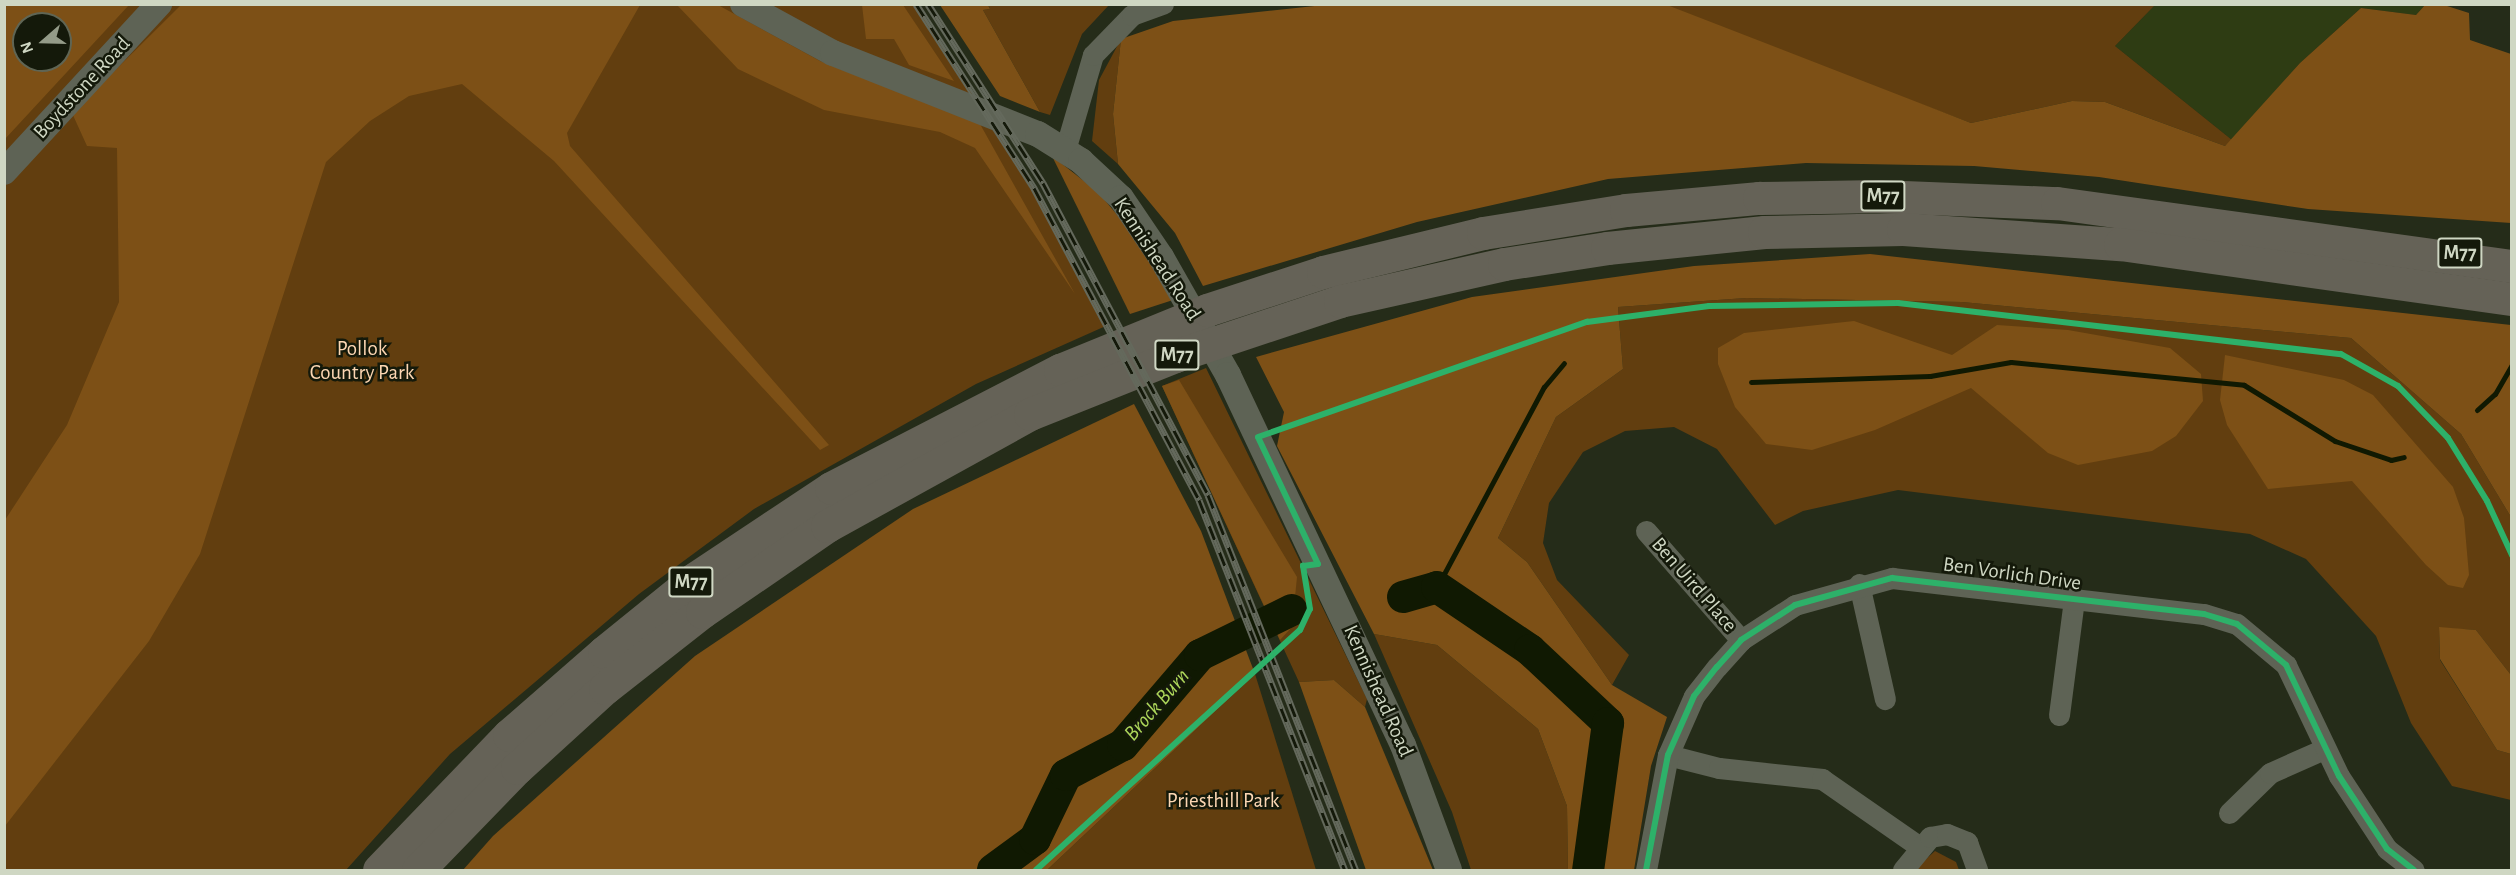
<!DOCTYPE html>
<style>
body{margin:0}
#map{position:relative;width:2516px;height:875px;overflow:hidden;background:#252c19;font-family:"Alegreya Sans",sans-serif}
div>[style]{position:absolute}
.built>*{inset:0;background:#2e3c13}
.green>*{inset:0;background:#623e0f}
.forest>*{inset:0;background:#7d5016}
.stream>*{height:5px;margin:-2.5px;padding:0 2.5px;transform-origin:2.5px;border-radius:2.5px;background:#101902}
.river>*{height:32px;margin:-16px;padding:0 16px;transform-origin:16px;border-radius:16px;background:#101902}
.minor>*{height:21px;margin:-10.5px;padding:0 10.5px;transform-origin:10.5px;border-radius:10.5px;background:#5e6355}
.tertiary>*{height:26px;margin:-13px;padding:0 13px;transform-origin:13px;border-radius:13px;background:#5e6355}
.motorway>*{height:33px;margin:-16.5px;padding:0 16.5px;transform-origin:16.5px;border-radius:16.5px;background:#656257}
.rail>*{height:7px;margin-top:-3.5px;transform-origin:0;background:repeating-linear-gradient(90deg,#14190a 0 14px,#64695c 0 28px);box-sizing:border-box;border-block:2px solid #64695c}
.cycleway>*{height:6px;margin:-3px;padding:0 3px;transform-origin:3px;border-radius:3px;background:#2db169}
span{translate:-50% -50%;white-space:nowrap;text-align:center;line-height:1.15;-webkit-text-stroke:5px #14190a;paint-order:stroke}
.shield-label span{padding:2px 4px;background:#14190a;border:2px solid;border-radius:4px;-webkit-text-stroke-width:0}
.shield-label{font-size:20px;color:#cfd7c3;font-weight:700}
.street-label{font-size:21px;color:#cfd7c3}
.park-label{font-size:21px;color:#fcd6b2}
.water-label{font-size:22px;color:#add65a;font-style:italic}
.frame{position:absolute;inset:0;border:6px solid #cfd7c3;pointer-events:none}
.north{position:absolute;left:12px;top:12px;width:60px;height:60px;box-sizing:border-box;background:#14190a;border:2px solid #5f6554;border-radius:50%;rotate:250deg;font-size:16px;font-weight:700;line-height:24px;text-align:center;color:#cfd7c3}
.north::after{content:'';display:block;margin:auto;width:21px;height:27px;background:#949b88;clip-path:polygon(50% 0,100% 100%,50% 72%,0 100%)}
</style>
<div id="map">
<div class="built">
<i style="clip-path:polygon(2155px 5px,2425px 5px,2416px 15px,2361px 8px,2300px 63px,2232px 140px,2115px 46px)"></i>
</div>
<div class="green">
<i style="clip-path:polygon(988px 4px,1109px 5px,1082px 34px,1050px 115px,1040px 112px,983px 10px,990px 9px)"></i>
<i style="clip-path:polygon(evenodd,5px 5px,916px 5px,1034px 188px,1108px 325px,976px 384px,754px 509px,639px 594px,450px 754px,346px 870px,5px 870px,5px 5px,24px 24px,60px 24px,60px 60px,24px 60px,24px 24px)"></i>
<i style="clip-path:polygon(1656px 5px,2155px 5px,2115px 46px,2232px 140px,2225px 146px,2105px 102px,2072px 101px,1971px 123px)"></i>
<i style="clip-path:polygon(1121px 39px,1113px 114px,1118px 164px,1092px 141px,1099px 80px)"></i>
<i style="clip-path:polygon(1746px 298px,1962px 302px,2351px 338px,2461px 434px,2511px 517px,2511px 675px,2476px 630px,2439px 628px,2440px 660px,2497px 750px,2511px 754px,2511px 800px,2452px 786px,2411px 723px,2376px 636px,2306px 559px,2250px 534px,1898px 490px,1803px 511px,1775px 525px,1717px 449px,1674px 427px,1625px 431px,1583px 452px,1549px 503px,1543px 543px,1557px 580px,1629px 655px,1612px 685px,1527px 562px,1498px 538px,1556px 417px,1623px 369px,1618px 307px)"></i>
<i style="clip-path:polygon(1206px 368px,1367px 699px,1365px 707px,1334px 680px,1299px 682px,1162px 386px)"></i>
<i style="clip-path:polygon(1374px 634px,1437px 645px,1538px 729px,1567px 806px,1568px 870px,1471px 870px,1452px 812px)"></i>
<i style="clip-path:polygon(1255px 674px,1316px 870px,1047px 870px)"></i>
<i style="clip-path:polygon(1935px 851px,1956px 862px,1959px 870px,1914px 870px)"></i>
</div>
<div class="forest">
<i style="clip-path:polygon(evenodd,5px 4px,129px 5px,5px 139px,4px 5px,5px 4px,24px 24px,60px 24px,60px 60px,24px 60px,24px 24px)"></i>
<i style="clip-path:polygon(181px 5px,640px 5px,567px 133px,570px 146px,829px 445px,820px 450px,554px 161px,462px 84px,409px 96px,370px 121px,326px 162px,200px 554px,149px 641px,5px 826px,5px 520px,67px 425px,119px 302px,117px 148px,87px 146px,72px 113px)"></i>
<i style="clip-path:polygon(677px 5px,718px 5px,820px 61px,980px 124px,1075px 294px,975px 148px,940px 132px,824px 110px,738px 69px)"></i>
<i style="clip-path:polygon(862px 5px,903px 5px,954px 81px,909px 65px,894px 39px,866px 39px)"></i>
<i style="clip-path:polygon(940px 5px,988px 5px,990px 9px,983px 10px,1040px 112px,1000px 96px)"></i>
<i style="clip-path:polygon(1324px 5px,1667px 5px,1971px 123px,2072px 101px,2105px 102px,2225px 146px,2300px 63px,2361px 8px,2416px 15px,2425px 5px,2444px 5px,2469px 13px,2470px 40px,2511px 54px,2511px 223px,2308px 209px,2099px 177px,1974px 166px,1806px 163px,1608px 179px,1417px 222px,1203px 286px,1175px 233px,1118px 164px,1113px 114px,1121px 39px,1173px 21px)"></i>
<i style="clip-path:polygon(1052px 156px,1098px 192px,1139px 241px,1173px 300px,1130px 314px)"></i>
<i style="clip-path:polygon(1870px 254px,2511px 325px,2511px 517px,2461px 434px,2351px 338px,1962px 302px,1746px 298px,1618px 307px,1623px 369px,1556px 417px,1498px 538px,1527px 562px,1612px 685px,1667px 717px,1651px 766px,1634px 870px,1568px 870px,1567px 806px,1538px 729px,1437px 645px,1374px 634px,1277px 446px,1284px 412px,1256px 357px,1472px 297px,1694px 266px)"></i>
<i style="clip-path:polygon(1854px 321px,1952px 355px,1997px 325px,2068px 330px,2170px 348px,2201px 374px,2203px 401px,2176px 436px,2152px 451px,2078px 465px,2048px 453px,1971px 388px,1875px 430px,1812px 450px,1766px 444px,1735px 407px,1718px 364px,1718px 348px,1744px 333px)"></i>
<i style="clip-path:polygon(2225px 355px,2344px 380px,2373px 395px,2453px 487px,2464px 518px,2469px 575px,2463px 588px,2448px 585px,2426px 565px,2352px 481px,2268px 489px,2227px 425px,2220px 400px)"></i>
<i style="clip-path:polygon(1179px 380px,1297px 577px,1292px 627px,1280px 640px,1162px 386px)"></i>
<i style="clip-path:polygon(1134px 404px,1201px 531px,1255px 674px,1047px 870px,463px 870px,493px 836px,695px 656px,913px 509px)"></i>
<i style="clip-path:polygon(2439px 627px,2476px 630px,2511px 675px,2511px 754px,2497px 750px,2440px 659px)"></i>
<i style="clip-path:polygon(1334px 680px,1365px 707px,1433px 870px,1366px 870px,1299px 682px)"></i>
</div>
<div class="stream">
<i style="left:1751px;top:382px;width:179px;rotate:-1.9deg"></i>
<i style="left:1930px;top:376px;width:82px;rotate:-9.8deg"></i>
<i style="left:2011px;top:362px;width:234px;rotate:5.6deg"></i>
<i style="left:2244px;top:385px;width:107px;rotate:31.6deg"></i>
<i style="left:2335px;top:441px;width:59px;rotate:18.7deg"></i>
<i style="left:2391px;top:460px;width:13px;rotate:-13deg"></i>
<i style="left:2477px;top:410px;width:24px;rotate:-42deg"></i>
<i style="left:2495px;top:394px;width:34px;rotate:-60deg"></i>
<i style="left:1437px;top:587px;width:227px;rotate:-61.9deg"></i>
<i style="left:1544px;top:387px;width:31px;rotate:-50deg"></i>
</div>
<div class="river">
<i style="left:1403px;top:597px;width:35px;rotate:-16deg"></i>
<i style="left:1437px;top:587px;width:112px;rotate:34.1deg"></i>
<i style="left:1530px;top:650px;width:107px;rotate:43.1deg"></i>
<i style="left:1608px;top:723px;width:148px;rotate:97.7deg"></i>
<i style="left:993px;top:870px;width:52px;rotate:-36.4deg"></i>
<i style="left:1035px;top:839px;width:71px;rotate:-64.2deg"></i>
<i style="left:1066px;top:775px;width:64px;rotate:-27.8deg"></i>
<i style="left:1123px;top:745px;width:118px;rotate:-49.5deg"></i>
<i style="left:1200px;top:655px;width:102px;rotate:-26.1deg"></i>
</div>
<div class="minor">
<i style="left:1065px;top:150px;width:99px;rotate:-73.6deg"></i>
<i style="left:1093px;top:55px;width:56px;rotate:-45.7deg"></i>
<i style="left:1132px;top:15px;width:33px;rotate:-20deg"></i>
<i style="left:1646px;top:531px;width:145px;rotate:48.9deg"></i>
<i style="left:1859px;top:584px;width:118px;rotate:77.3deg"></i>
<i style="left:2059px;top:715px;width:117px;rotate:-82.6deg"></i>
<i style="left:1668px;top:755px;width:53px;rotate:14.3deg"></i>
<i style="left:1719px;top:768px;width:104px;rotate:6.1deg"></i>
<i style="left:1822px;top:779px;width:119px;rotate:34.8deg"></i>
<i style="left:2229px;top:813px;width:57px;rotate:-44.3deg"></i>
<i style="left:2270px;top:773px;width:59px;rotate:-24deg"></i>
<i style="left:1646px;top:870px;width:117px;rotate:-79.2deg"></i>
<i style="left:1668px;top:755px;width:64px;rotate:-66.2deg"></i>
<i style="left:1694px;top:696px;width:37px;rotate:-52deg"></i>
<i style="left:1717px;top:667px;width:36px;rotate:-48deg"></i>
<i style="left:1741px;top:640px;width:64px;rotate:-32.9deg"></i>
<i style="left:1795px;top:605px;width:101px;rotate:-15.6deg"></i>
<i style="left:1892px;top:578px;width:314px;rotate:6.6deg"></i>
<i style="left:2204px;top:614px;width:34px;rotate:17deg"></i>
<i style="left:2237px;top:624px;width:64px;rotate:39.9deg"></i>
<i style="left:2286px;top:665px;width:123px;rotate:64.5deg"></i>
<i style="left:2339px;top:776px;width:87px;rotate:56.7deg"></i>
<i style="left:2387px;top:849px;width:34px;rotate:38deg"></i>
<i style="left:1903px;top:870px;width:43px;rotate:-50.7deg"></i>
<i style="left:1930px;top:837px;width:17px;rotate:-10deg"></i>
<i style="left:1947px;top:834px;width:22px;rotate:22deg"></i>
<i style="left:1967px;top:842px;width:30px;rotate:70deg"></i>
</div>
<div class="tertiary">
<i style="left:743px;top:4px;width:102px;rotate:28.6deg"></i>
<i style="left:833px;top:53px;width:220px;rotate:21.6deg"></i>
<i style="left:1038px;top:134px;width:51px;rotate:32.1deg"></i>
<i style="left:1081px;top:161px;width:54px;rotate:42.8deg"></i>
<i style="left:1121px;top:198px;width:71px;rotate:55.9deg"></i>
<i style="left:1161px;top:257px;width:136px;rotate:60.4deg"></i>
<i style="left:1228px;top:375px;width:409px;rotate:64.7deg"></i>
<i style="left:1403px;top:745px;width:133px;rotate:69.8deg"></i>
<i style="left:4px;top:172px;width:229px;rotate:-47.3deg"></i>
</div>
<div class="motorway">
<i style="left:379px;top:870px;width:187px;rotate:-46.1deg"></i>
<i style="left:509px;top:735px;width:126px;rotate:-41.1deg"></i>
<i style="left:604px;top:652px;width:116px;rotate:-39deg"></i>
<i style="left:694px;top:579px;width:164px;rotate:-33.6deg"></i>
<i style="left:831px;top:488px;width:258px;rotate:-27.3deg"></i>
<i style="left:1060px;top:370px;width:159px;rotate:-22.2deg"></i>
<i style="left:1207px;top:310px;width:122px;rotate:-18.1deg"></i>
<i style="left:1323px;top:272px;width:165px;rotate:-13.7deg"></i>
<i style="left:1483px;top:233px;width:145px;rotate:-9.1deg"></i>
<i style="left:1626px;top:210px;width:134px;rotate:-5.2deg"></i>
<i style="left:1759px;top:198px;width:120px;rotate:-1deg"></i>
<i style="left:1879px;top:196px;width:178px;rotate:2.3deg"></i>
<i style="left:2057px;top:203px;width:459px;rotate:7.9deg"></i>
<i style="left:418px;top:870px;width:142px;rotate:-45.9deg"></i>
<i style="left:517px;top:768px;width:119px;rotate:-42.3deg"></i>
<i style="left:605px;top:688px;width:123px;rotate:-38.1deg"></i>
<i style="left:702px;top:612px;width:152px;rotate:-34.5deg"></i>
<i style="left:827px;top:526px;width:232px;rotate:-28.9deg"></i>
<i style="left:1030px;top:414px;width:156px;rotate:-21.8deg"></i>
<i style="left:1175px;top:356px;width:174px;rotate:-18.4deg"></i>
<i style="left:1340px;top:301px;width:168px;rotate:-12.7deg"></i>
<i style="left:1504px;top:264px;width:104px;rotate:-8.8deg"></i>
<i style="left:1607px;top:248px;width:158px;rotate:-5.8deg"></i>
<i style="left:1764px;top:232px;width:139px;rotate:-1.2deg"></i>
<i style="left:1903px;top:229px;width:218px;rotate:4deg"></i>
<i style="left:2120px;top:244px;width:396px;rotate:8deg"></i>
</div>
<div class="rail">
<i style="left:916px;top:4px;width:219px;rotate:57.3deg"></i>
<i style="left:1034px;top:188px;width:353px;rotate:62.1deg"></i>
<i style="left:1199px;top:500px;width:398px;rotate:68.5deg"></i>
<i style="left:928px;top:4px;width:213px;rotate:57.3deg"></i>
<i style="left:1043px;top:183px;width:353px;rotate:62.1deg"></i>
<i style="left:1208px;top:495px;width:403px;rotate:68.5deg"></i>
</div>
<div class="cycleway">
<i style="left:1036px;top:870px;width:357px;rotate:-42.3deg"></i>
<i style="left:1300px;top:630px;width:23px;rotate:-65deg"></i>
<i style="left:1310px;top:609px;width:44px;rotate:-99.2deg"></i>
<i style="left:1303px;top:566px;width:15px;rotate:-8deg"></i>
<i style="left:1318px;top:564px;width:140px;rotate:-115.3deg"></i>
<i style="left:1258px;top:437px;width:349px;rotate:-19.3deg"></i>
<i style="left:1587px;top:322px;width:123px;rotate:-7.5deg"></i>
<i style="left:1709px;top:306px;width:189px;rotate:-0.9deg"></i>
<i style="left:1898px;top:303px;width:446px;rotate:6.6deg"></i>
<i style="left:2341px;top:354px;width:65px;rotate:29.3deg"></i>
<i style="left:2398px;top:386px;width:72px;rotate:46.1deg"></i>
<i style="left:2448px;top:438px;width:74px;rotate:58.2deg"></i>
<i style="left:2487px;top:501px;width:60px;rotate:65.2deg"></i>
<i style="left:1646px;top:870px;width:117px;rotate:-79.2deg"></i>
<i style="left:1668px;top:755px;width:64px;rotate:-66.2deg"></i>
<i style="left:1694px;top:696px;width:37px;rotate:-52deg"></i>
<i style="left:1717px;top:667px;width:36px;rotate:-48deg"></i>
<i style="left:1741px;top:640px;width:64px;rotate:-32.9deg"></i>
<i style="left:1795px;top:605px;width:101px;rotate:-15.6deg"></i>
<i style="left:1892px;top:578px;width:314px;rotate:6.6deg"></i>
<i style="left:2204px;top:614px;width:34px;rotate:17deg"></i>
<i style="left:2237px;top:624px;width:64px;rotate:39.9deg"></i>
<i style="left:2286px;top:665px;width:123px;rotate:64.5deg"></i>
<i style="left:2339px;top:776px;width:87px;rotate:56.7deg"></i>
<i style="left:2387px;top:849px;width:34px;rotate:38deg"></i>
</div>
<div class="shield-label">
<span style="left:1883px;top:196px">M77</span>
<span style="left:2460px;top:253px">M77</span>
<span style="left:1177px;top:355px">M77</span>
<span style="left:691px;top:582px">M77</span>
</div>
<div class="street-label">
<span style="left:82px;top:88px;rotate:-47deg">Boydstone Road</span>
<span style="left:1157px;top:259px;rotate:57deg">Kennishead Road</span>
<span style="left:2012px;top:574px;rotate:8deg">Ben Vorlich Drive</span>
<span style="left:1694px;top:585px;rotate:49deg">Ben Uird Place</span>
<span style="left:1378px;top:691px;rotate:66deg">Kennishead Road</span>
</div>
<div class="park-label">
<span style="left:362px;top:361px">Pollok<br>Country Park</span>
<span style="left:1223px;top:801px">Priesthill Park</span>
</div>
<div class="water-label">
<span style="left:1157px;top:705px;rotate:-49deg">Brock Burn</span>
</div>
<div class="frame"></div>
<div class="north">N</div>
</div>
